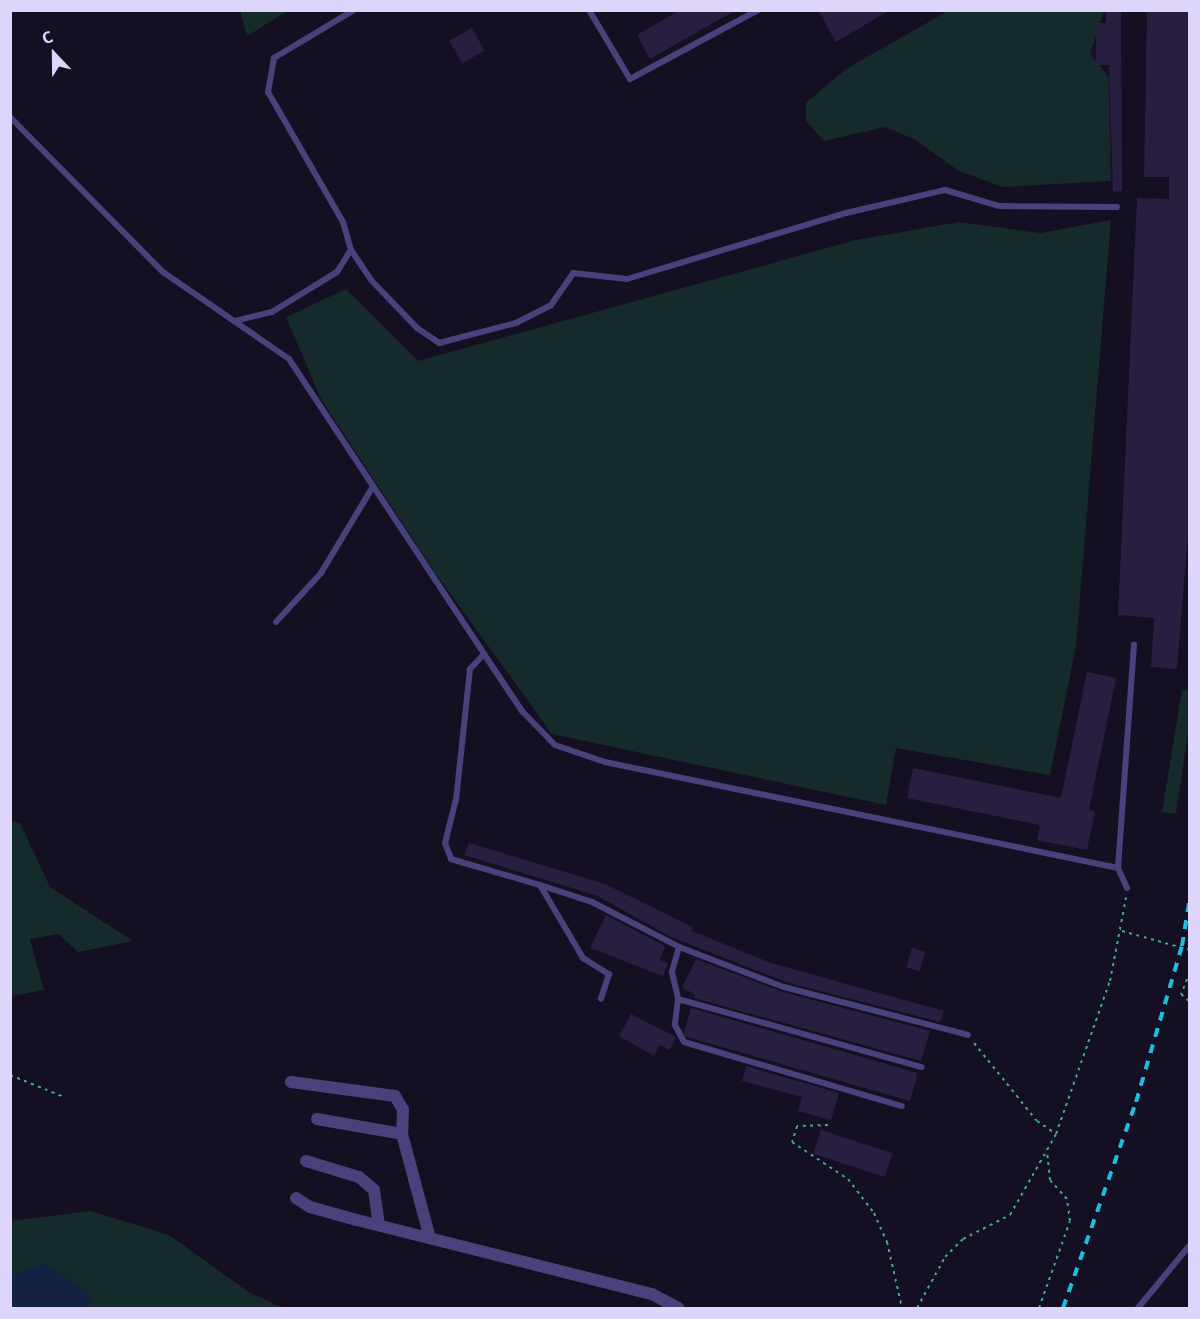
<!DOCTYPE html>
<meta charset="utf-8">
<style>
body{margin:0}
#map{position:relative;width:1200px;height:1319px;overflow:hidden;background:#151021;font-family:"Open Sans",sans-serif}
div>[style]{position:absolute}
.green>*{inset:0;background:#142a2b}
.water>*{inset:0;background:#132242}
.building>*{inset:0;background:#281e40;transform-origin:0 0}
.path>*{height:2px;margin-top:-1px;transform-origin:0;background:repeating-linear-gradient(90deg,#3ca5a7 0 3px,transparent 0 7.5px)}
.lane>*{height:6px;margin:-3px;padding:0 3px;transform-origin:3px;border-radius:3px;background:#48417b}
.street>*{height:12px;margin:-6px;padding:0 6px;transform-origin:6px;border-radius:6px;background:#48417b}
.rail>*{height:4px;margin-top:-2px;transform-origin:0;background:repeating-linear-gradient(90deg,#1abee2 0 9px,transparent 0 17px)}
span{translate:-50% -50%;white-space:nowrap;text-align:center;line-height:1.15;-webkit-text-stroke:6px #151021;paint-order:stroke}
.frame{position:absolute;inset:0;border:12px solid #ddd5fa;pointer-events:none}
.north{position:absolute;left:24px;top:24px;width:60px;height:60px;-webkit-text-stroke:4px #151021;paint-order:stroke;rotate:338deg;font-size:16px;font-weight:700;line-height:24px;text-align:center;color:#ddd5fa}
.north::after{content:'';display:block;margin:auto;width:21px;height:27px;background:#ddd5fa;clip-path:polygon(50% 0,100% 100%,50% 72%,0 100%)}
</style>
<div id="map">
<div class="green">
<i style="clip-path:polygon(240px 10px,287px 10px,287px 11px,247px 36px)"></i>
<i style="clip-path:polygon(948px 11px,1104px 11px,1090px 54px,1109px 77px,1111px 181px,1003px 187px,959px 171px,914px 139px,885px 127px,824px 141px,806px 121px,806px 103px,846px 69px)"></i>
<i style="clip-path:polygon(1111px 220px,1076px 646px,1050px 775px,896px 748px,886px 805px,552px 734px,433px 570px,321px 399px,286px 317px,346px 289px,418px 361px,856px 240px,959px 222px,1040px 233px)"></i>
<i style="clip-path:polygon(1182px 690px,1189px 691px,1190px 718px,1176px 814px,1162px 812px)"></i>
<i style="clip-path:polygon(11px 821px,20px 823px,50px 887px,133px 941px,78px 952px,59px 934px,30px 939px,44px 990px,11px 996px)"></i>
<i style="clip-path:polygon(91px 1211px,169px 1235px,250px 1293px,284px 1308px,11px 1308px,10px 1221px)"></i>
</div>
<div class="water">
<i style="clip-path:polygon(44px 1263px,91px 1295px,87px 1308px,11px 1308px,11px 1276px)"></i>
</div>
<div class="building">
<i style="clip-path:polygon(680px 10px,736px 10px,650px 59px,637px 35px)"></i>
<i style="clip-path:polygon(818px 10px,890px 10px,836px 42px)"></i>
<i style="clip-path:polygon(1106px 10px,1121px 10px,1122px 191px,1113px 192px,1109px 65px,1096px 65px,1096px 23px,1106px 23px)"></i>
<i style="clip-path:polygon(1147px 10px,1190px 10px,1190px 509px,1177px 669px,1151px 667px,1154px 618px,1118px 615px,1137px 198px,1169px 199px,1169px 177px,1144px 177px)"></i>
<i style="left:472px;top:28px;width:26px;height:26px;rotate:61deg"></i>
<i style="clip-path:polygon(1087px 672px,1116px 678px,1089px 810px,1095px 811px,1087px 850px,1037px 840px,1040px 825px,907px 798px,913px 768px,1061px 798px)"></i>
<i style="clip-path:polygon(469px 843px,605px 884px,692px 927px,692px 931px,771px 963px,944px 1011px,940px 1022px,786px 982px,671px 937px,598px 896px,464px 855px)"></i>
<i style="clip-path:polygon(606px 915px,665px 946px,660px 960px,668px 963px,663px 976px,590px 948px)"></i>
<i style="left:912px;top:948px;width:14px;height:20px;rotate:17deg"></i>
<i style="clip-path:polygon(696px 959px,783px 992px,930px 1031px,921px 1061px,694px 998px,695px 994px,682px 988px)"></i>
<i style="left:691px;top:1008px;width:236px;height:29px;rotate:16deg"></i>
<i style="clip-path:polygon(631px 1014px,676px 1037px,670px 1050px,659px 1045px,654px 1056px,619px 1036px)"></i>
<i style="clip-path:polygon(746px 1066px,839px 1093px,831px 1120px,798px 1111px,802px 1097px,742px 1081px)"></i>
<i style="left:821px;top:1130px;width:75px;height:25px;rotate:18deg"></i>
</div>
<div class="path">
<i style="left:1122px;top:931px;width:71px;rotate:15.6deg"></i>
<i style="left:1190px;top:972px;width:24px;rotate:112deg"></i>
<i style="left:1181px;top:994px;width:12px;rotate:42deg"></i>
<i style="left:974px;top:1043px;width:100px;rotate:51.1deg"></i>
<i style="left:1037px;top:1121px;width:23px;rotate:34deg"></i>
<i style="left:10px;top:1075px;width:58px;rotate:22.2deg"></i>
<i style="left:828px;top:1125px;width:31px;rotate:178deg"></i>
<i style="left:797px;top:1126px;width:17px;rotate:107deg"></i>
<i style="left:792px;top:1142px;width:67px;rotate:33.5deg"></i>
<i style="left:848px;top:1179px;width:43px;rotate:52.6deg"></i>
<i style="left:874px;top:1213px;width:32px;rotate:66deg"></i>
<i style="left:887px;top:1242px;width:68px;rotate:77.2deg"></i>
<i style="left:917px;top:1308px;width:58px;rotate:-61.2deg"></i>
<i style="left:945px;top:1257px;width:25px;rotate:-45deg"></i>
<i style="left:963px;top:1239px;width:53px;rotate:-27.1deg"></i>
<i style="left:1010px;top:1215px;width:93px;rotate:-60.4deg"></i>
<i style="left:1056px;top:1134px;width:162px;rotate:-70.6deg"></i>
<i style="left:1110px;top:981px;width:85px;rotate:-79.1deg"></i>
<i style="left:1039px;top:1308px;width:92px;rotate:-70.4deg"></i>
<i style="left:1070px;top:1221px;width:22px;rotate:-98deg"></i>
<i style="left:1067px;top:1199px;width:25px;rotate:-132deg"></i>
<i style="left:1050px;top:1180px;width:31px;rotate:-96deg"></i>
</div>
<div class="lane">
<i style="left:589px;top:10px;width:80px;rotate:59.3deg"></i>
<i style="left:630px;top:79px;width:145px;rotate:-28.3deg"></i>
<i style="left:10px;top:117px;width:218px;rotate:45.4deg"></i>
<i style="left:163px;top:272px;width:153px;rotate:34.6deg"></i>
<i style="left:289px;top:359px;width:354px;rotate:56.5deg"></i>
<i style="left:484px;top:654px;width:21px;rotate:133deg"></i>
<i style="left:470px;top:669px;width:131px;rotate:96.1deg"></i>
<i style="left:456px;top:799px;width:45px;rotate:104deg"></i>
<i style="left:445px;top:843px;width:17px;rotate:69deg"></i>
<i style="left:451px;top:859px;width:93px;rotate:16.3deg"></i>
<i style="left:540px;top:885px;width:85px;rotate:59.5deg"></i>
<i style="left:583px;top:958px;width:31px;rotate:32deg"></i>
<i style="left:609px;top:974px;width:26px;rotate:108deg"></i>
<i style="left:351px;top:250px;width:37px;rotate:56deg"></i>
<i style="left:372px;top:281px;width:65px;rotate:46.2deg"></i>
<i style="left:417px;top:328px;width:27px;rotate:34deg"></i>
<i style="left:439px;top:343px;width:80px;rotate:-14.6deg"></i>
<i style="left:516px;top:323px;width:39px;rotate:-27deg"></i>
<i style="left:551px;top:305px;width:39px;rotate:-55deg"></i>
<i style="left:573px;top:273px;width:54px;rotate:6.3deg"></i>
<i style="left:627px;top:279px;width:229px;rotate:-16.8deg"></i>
<i style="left:846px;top:213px;width:102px;rotate:-13.1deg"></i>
<i style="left:945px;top:190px;width:56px;rotate:16.5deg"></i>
<i style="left:999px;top:206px;width:118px;rotate:0.5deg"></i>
<i style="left:235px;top:321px;width:38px;rotate:-14deg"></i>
<i style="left:272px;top:312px;width:76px;rotate:-31.6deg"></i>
<i style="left:337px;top:272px;width:26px;rotate:-58deg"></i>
<i style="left:351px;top:250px;width:29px;rotate:-106deg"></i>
<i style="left:343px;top:222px;width:150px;rotate:-120deg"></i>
<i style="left:268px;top:92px;width:35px;rotate:-80deg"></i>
<i style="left:274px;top:58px;width:93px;rotate:-31deg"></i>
<i style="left:276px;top:622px;width:67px;rotate:-47.4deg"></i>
<i style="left:321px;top:573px;width:99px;rotate:-59deg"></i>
<i style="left:484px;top:654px;width:69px;rotate:56.3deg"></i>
<i style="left:522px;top:711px;width:47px;rotate:45.9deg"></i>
<i style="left:555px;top:745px;width:53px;rotate:18.8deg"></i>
<i style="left:605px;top:762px;width:524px;rotate:11.67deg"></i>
<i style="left:540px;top:885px;width:55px;rotate:18.1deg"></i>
<i style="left:592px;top:902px;width:98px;rotate:27.3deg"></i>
<i style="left:679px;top:947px;width:112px;rotate:20.9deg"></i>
<i style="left:784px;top:987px;width:190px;rotate:14.6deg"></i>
<i style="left:1127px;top:888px;width:22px;rotate:-114deg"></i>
<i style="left:1118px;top:868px;width:224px;rotate:-85.9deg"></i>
<i style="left:679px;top:947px;width:26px;rotate:106deg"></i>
<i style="left:672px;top:972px;width:28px;rotate:77deg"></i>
<i style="left:678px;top:999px;width:26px;rotate:97deg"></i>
<i style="left:675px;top:1025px;width:19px;rotate:62deg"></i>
<i style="left:684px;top:1042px;width:227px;rotate:16.4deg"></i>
<i style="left:678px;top:999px;width:253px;rotate:15.6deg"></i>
<i style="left:1138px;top:1308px;width:82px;rotate:-50.5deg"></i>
</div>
<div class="street">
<i style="left:291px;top:1082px;width:105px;rotate:7.7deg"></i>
<i style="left:395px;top:1096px;width:16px;rotate:60deg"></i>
<i style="left:403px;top:1110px;width:24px;rotate:92deg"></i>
<i style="left:402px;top:1134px;width:105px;rotate:75deg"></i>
<i style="left:317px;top:1119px;width:86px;rotate:10deg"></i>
<i style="left:306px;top:1161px;width:55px;rotate:16.8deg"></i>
<i style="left:359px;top:1177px;width:20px;rotate:41deg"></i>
<i style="left:374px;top:1190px;width:34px;rotate:82deg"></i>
<i style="left:296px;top:1198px;width:17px;rotate:33deg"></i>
<i style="left:310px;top:1207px;width:49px;rotate:15.5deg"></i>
<i style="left:357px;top:1220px;width:304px;rotate:14.1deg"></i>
<i style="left:652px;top:1294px;width:30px;rotate:28deg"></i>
</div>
<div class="rail">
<i style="left:1063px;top:1308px;width:219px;rotate:-70.5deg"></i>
<i style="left:1136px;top:1102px;width:163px;rotate:-73.6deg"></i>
<i style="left:1182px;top:946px;width:50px;rotate:-80.7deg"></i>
</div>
<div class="frame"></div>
<div class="north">С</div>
</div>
